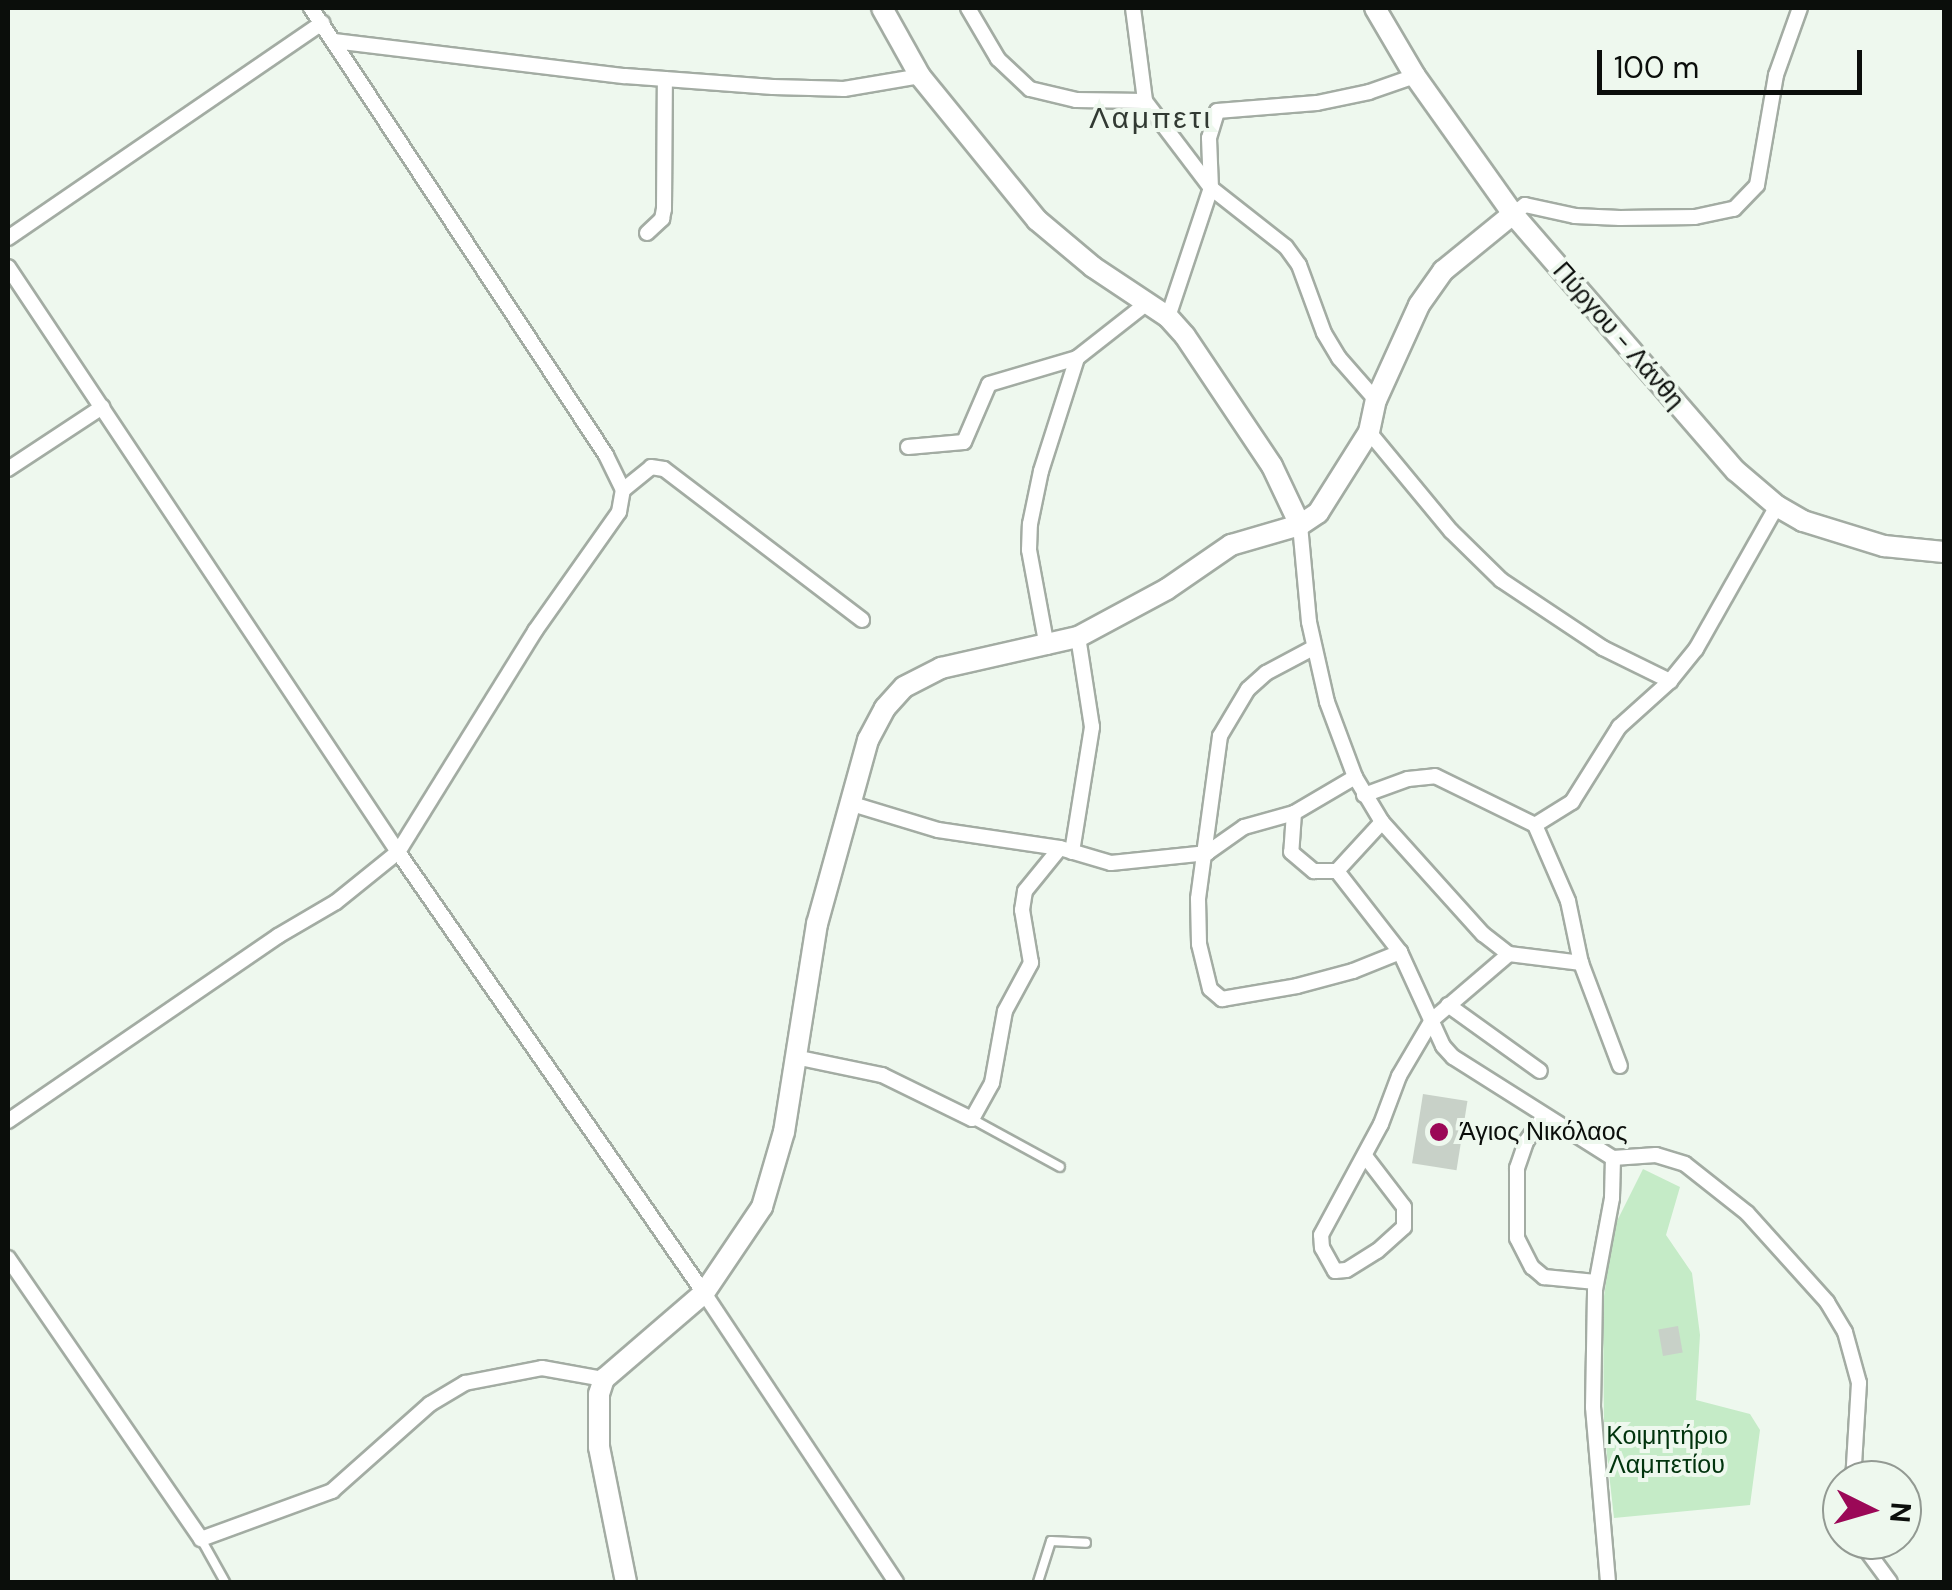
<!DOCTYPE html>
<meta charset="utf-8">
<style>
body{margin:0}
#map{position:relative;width:1952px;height:1590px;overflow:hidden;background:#eef8ee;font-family:"DM Sans",sans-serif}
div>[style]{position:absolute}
.green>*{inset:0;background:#c5ebc7}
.building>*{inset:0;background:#c8d1c8;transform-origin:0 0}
.roads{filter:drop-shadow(2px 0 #a3aca3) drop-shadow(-2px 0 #a3aca3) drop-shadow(0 2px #a3aca3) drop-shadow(0 -2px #a3aca3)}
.lane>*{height:8px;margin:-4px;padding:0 4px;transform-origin:4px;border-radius:4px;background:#fff}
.street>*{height:14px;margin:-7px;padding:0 7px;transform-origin:7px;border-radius:7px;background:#fff}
.secondary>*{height:20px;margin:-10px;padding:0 10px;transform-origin:10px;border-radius:10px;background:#fff}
.dots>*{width:28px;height:28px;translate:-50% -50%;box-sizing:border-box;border:5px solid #eef8ee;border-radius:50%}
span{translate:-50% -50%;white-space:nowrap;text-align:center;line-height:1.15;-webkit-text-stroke:8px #eef8ee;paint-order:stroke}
.street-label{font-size:25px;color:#0b0e0b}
.poi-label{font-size:25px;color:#0b0e0b}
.left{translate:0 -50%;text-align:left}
.park-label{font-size:25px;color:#01330d}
.quarter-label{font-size:30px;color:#323a33;letter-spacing:2.5px}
.frame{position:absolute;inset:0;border:10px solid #0b0e0b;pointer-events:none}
.north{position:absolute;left:1822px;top:1460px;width:100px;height:100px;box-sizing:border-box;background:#eef8ee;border:2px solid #939a93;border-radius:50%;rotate:95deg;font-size:28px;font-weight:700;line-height:40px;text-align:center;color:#0b0e0b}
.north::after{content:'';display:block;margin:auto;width:35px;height:45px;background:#9b0857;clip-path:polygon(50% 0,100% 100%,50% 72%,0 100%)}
.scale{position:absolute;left:1597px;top:50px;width:265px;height:45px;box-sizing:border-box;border:5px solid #0b0e0b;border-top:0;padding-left:12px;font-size:30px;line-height:35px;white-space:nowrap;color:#0b0e0b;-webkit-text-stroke:8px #eef8ee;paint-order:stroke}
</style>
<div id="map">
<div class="green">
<i style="clip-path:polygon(1643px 1169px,1680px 1187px,1666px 1235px,1692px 1273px,1700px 1335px,1696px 1400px,1750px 1414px,1760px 1430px,1750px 1505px,1614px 1518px,1604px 1428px,1603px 1303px,1614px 1227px)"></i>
</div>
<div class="building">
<i style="left:1423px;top:1094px;width:45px;height:70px;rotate:9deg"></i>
<i style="left:1678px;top:1326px;width:27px;height:20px;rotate:80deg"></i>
</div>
<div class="roads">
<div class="lane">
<i style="left:972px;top:1119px;width:100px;rotate:28.6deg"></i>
<i style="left:201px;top:1539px;width:49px;rotate:60.8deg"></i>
<i style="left:1038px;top:1582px;width:43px;rotate:-72.4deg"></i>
<i style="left:1051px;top:1541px;width:35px;rotate:3deg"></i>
</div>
<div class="street">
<i style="left:968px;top:8px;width:59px;rotate:59.5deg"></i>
<i style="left:998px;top:59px;width:44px;rotate:43.2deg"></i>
<i style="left:1030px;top:89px;width:47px;rotate:13.4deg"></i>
<i style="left:1076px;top:100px;width:69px;rotate:0.8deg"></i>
<i style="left:1133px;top:8px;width:94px;rotate:82.6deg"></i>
<i style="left:1145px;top:101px;width:109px;rotate:52.8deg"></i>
<i style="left:1211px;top:188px;width:95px;rotate:38.2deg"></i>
<i style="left:1286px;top:247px;width:22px;rotate:54deg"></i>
<i style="left:1299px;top:265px;width:72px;rotate:69.8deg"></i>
<i style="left:1324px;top:333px;width:29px;rotate:59deg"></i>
<i style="left:1339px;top:358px;width:56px;rotate:48.6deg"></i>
<i style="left:334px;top:41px;width:293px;rotate:6.9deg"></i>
<i style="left:625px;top:76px;width:148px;rotate:4.3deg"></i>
<i style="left:773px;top:87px;width:71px;rotate:1.6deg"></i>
<i style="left:844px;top:89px;width:77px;rotate:-9.7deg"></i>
<i style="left:1513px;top:214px;width:15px;rotate:-37deg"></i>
<i style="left:1525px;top:205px;width:51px;rotate:12.4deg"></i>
<i style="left:1575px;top:216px;width:45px;rotate:2.5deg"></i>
<i style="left:1620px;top:218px;width:75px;rotate:-0.8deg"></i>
<i style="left:1695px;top:217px;width:40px;rotate:-12deg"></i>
<i style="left:1734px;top:209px;width:33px;rotate:-46deg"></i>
<i style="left:1757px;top:185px;width:112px;rotate:-80.2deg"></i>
<i style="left:1776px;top:75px;width:71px;rotate:-70.3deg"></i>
<i style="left:647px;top:233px;width:21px;rotate:-43deg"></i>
<i style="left:662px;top:219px;width:10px;rotate:-79deg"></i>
<i style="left:664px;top:209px;width:130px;rotate:-89.6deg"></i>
<i style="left:8px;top:238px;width:381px;rotate:-34.4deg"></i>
<i style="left:8px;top:267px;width:703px;rotate:56.31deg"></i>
<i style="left:398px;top:852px;width:537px;rotate:55.24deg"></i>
<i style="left:704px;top:1293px;width:347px;rotate:56.4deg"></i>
<i style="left:1168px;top:317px;width:136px;rotate:-71.6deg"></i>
<i style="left:1211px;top:188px;width:50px;rotate:-92.3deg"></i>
<i style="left:1209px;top:138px;width:28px;rotate:-73deg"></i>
<i style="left:1217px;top:111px;width:100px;rotate:-4.6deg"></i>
<i style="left:1317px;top:103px;width:53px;rotate:-11.9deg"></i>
<i style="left:1369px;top:92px;width:49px;rotate:-19.2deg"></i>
<i style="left:1369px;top:432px;width:129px;rotate:50.4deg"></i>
<i style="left:1451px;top:531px;width:70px;rotate:44.4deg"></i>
<i style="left:1501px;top:580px;width:123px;rotate:33.7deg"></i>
<i style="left:1603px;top:648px;width:75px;rotate:26.2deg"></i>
<i style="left:908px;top:447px;width:56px;rotate:-5.1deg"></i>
<i style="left:964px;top:442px;width:63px;rotate:-66.7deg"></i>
<i style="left:989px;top:384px;width:92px;rotate:-16.5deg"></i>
<i style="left:1077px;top:358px;width:89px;rotate:-38.2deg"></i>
<i style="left:8px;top:469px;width:113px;rotate:-33.4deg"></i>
<i style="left:623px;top:490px;width:36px;rotate:-39deg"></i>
<i style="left:651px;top:467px;width:13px;rotate:9deg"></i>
<i style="left:664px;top:469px;width:249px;rotate:37.3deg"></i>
<i style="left:1300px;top:525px;width:97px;rotate:84.7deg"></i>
<i style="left:1309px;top:622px;width:82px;rotate:77.3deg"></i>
<i style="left:1327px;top:702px;width:80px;rotate:69.5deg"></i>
<i style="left:1355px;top:777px;width:52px;rotate:59deg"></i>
<i style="left:1382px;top:822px;width:67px;rotate:132.6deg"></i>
<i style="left:1337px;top:871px;width:103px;rotate:52.1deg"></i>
<i style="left:1400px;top:952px;width:103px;rotate:65.4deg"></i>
<i style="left:1443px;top:1046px;width:15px;rotate:48deg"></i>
<i style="left:1453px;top:1057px;width:189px;rotate:32.3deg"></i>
<i style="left:1613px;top:1158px;width:43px;rotate:-4deg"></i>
<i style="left:1656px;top:1155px;width:30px;rotate:17deg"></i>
<i style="left:1685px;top:1164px;width:79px;rotate:38.3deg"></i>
<i style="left:1747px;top:1213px;width:120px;rotate:48deg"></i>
<i style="left:1827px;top:1302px;width:35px;rotate:59deg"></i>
<i style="left:1845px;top:1332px;width:53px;rotate:74.6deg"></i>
<i style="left:1859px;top:1383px;width:97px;rotate:93.5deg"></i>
<i style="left:1047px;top:647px;width:99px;rotate:-100.5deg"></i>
<i style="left:1029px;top:550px;width:26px;rotate:-88deg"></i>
<i style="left:1030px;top:524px;width:54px;rotate:-78.3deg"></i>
<i style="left:1041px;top:471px;width:119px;rotate:-72.3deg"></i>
<i style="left:1313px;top:648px;width:53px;rotate:152deg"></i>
<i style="left:1266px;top:673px;width:24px;rotate:138deg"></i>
<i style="left:1248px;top:689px;width:55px;rotate:120.8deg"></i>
<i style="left:1220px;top:736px;width:164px;rotate:97.7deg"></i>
<i style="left:1198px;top:899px;width:45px;rotate:88.7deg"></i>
<i style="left:1199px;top:944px;width:46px;rotate:76.3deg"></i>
<i style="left:1210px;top:989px;width:16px;rotate:40deg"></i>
<i style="left:1222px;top:999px;width:76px;rotate:-9.8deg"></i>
<i style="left:1297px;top:986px;width:58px;rotate:-15deg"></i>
<i style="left:1353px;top:971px;width:51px;rotate:-22deg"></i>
<i style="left:1364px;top:795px;width:47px;rotate:-20deg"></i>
<i style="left:1408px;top:779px;width:27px;rotate:-6deg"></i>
<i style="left:1435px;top:776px;width:111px;rotate:26.1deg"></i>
<i style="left:1535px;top:825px;width:83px;rotate:66.5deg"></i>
<i style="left:1568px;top:901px;width:63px;rotate:78.2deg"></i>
<i style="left:849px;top:803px;width:93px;rotate:16.9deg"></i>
<i style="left:938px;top:830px;width:123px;rotate:8.4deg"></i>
<i style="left:1060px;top:848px;width:53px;rotate:16.4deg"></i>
<i style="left:1111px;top:863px;width:97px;rotate:-5.9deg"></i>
<i style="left:1207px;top:853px;width:45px;rotate:-35.1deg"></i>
<i style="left:1244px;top:827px;width:52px;rotate:-15.6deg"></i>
<i style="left:1294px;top:813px;width:71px;rotate:-30.5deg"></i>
<i style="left:1294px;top:813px;width:39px;rotate:94deg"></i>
<i style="left:1291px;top:852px;width:30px;rotate:40deg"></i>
<i style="left:1314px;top:871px;width:23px"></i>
<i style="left:1382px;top:822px;width:151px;rotate:48deg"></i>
<i style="left:1483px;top:934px;width:33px;rotate:38deg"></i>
<i style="left:1509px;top:954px;width:73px;rotate:7.1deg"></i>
<i style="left:1581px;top:963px;width:110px;rotate:69.3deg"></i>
<i style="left:1535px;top:825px;width:44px;rotate:-31.9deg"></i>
<i style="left:1572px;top:802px;width:89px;rotate:-57.9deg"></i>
<i style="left:1619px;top:727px;width:69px;rotate:-42deg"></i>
<i style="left:1670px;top:681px;width:41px;rotate:-50.9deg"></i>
<i style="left:1696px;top:649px;width:164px;rotate:-60.5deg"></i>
<i style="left:1072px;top:852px;width:127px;rotate:-80.9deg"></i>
<i style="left:1092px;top:727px;width:91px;rotate:-98.8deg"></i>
<i style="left:1448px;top:1005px;width:113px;rotate:35.7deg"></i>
<i style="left:795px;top:1057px;width:89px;rotate:11.7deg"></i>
<i style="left:882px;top:1075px;width:100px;rotate:26.1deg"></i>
<i style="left:972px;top:1119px;width:41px;rotate:-60.9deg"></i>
<i style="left:992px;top:1083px;width:73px;rotate:-79.8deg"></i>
<i style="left:1005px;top:1011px;width:55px;rotate:-61.6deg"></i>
<i style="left:1031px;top:963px;width:54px;rotate:-99.6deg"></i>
<i style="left:1022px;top:910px;width:19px;rotate:-81deg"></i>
<i style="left:1025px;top:891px;width:55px;rotate:-50.9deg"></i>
<i style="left:1544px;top:1116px;width:32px;rotate:125deg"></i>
<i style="left:1526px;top:1142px;width:28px;rotate:109deg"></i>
<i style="left:1517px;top:1168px;width:70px;rotate:90deg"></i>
<i style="left:1517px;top:1238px;width:33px;rotate:63deg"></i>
<i style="left:1532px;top:1267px;width:16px;rotate:40deg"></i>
<i style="left:1544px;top:1277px;width:52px;rotate:5.5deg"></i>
<i style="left:8px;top:1121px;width:327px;rotate:-34.4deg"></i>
<i style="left:278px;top:936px;width:67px;rotate:-30.4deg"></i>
<i style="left:336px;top:902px;width:80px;rotate:-38.9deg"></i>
<i style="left:398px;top:852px;width:260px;rotate:-58.2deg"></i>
<i style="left:535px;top:631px;width:146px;rotate:-54.8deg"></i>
<i style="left:619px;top:512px;width:22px;rotate:-80deg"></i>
<i style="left:623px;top:490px;width:39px;rotate:-116deg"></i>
<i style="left:606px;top:455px;width:536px;rotate:-123.42deg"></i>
<i style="left:1365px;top:1156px;width:64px;rotate:52.6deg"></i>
<i style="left:1404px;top:1207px;width:20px;rotate:90deg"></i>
<i style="left:1404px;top:1227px;width:36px;rotate:138deg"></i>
<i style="left:1377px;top:1251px;width:36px;rotate:148deg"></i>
<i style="left:1346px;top:1270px;width:11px;rotate:175deg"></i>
<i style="left:1335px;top:1271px;width:26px;rotate:-119deg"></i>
<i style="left:1322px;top:1248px;width:13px;rotate:-94deg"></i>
<i style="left:1321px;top:1235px;width:126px;rotate:-61.6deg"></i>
<i style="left:1381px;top:1124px;width:51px;rotate:-69.4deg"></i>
<i style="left:1399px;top:1076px;width:65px;rotate:-59.5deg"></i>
<i style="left:1432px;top:1020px;width:101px;rotate:-40.6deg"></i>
<i style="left:8px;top:1258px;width:341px;rotate:55.5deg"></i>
<i style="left:201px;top:1539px;width:140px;rotate:-20.1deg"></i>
<i style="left:332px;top:1491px;width:131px;rotate:-41.6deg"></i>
<i style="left:430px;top:1404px;width:41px;rotate:-31deg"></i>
<i style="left:465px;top:1383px;width:78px;rotate:-11deg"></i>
<i style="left:542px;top:1368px;width:63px;rotate:10.1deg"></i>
<i style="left:1859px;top:1540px;width:52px;rotate:53.6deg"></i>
<i style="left:1608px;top:1582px;width:176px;rotate:-94.9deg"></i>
<i style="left:1593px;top:1407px;width:117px;rotate:-89deg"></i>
<i style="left:1595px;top:1290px;width:94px;rotate:-79.5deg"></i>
<i style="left:1612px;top:1198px;width:40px;rotate:-88.6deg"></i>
</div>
<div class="secondary">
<i style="left:882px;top:8px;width:78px;rotate:60.8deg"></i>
<i style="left:920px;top:76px;width:186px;rotate:50.9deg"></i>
<i style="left:1037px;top:220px;width:73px;rotate:40deg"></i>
<i style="left:1093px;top:267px;width:90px;rotate:33.7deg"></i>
<i style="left:1168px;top:317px;width:25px;rotate:48deg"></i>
<i style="left:1185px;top:336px;width:156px;rotate:56.2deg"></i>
<i style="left:1272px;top:466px;width:65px;rotate:64.6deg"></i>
<i style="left:1375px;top:8px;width:79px;rotate:59.5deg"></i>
<i style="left:1415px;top:76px;width:169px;rotate:54.6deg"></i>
<i style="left:1513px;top:214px;width:340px;rotate:49.1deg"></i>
<i style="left:1736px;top:471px;width:54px;rotate:40.5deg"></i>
<i style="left:1777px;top:506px;width:30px;rotate:30deg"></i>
<i style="left:1803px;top:521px;width:85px;rotate:17.2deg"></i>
<i style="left:1884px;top:546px;width:60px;rotate:5.7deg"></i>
<i style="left:626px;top:1582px;width:138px;rotate:-101.3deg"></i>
<i style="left:599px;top:1447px;width:53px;rotate:-90deg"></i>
<i style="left:599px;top:1394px;width:16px;rotate:-72deg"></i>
<i style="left:604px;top:1379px;width:132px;rotate:-40.7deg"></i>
<i style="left:704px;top:1293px;width:104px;rotate:-56deg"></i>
<i style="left:762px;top:1207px;width:78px;rotate:-73.7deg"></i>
<i style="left:784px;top:1132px;width:211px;rotate:-81deg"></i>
<i style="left:817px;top:924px;width:191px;rotate:-74.5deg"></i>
<i style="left:868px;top:740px;width:36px;rotate:-62deg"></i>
<i style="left:885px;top:708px;width:28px;rotate:-48deg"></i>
<i style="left:904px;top:687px;width:42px;rotate:-27.2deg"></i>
<i style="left:941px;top:668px;width:140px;rotate:-12.8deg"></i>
<i style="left:1078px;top:637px;width:101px;rotate:-28.3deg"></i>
<i style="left:1167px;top:589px;width:78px;rotate:-34.5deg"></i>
<i style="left:1231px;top:545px;width:72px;rotate:-16.2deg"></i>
<i style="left:1300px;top:525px;width:22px;rotate:-34deg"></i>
<i style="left:1318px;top:513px;width:96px;rotate:-57.8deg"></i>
<i style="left:1369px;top:432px;width:33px;rotate:-78deg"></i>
<i style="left:1376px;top:400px;width:104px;rotate:-65.6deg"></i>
<i style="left:1419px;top:305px;width:42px;rotate:-54.8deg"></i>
<i style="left:1443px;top:271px;width:90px;rotate:-39.2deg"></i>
</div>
</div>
<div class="dots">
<i style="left:1439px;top:1132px;background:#9b0857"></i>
</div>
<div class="street-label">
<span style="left:1618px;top:336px;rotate:49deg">Πύργου - Λάνθη</span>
</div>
<div class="poi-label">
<span class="left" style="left:1459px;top:1132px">Άγιος Νικόλαος</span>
</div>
<div class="park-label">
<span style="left:1667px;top:1451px">Κοιμητήριο<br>Λαμπετίου</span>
</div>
<div class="quarter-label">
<span style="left:1151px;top:118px">Λαμπετι</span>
</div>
<div class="frame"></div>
<div class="north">N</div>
<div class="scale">100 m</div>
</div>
